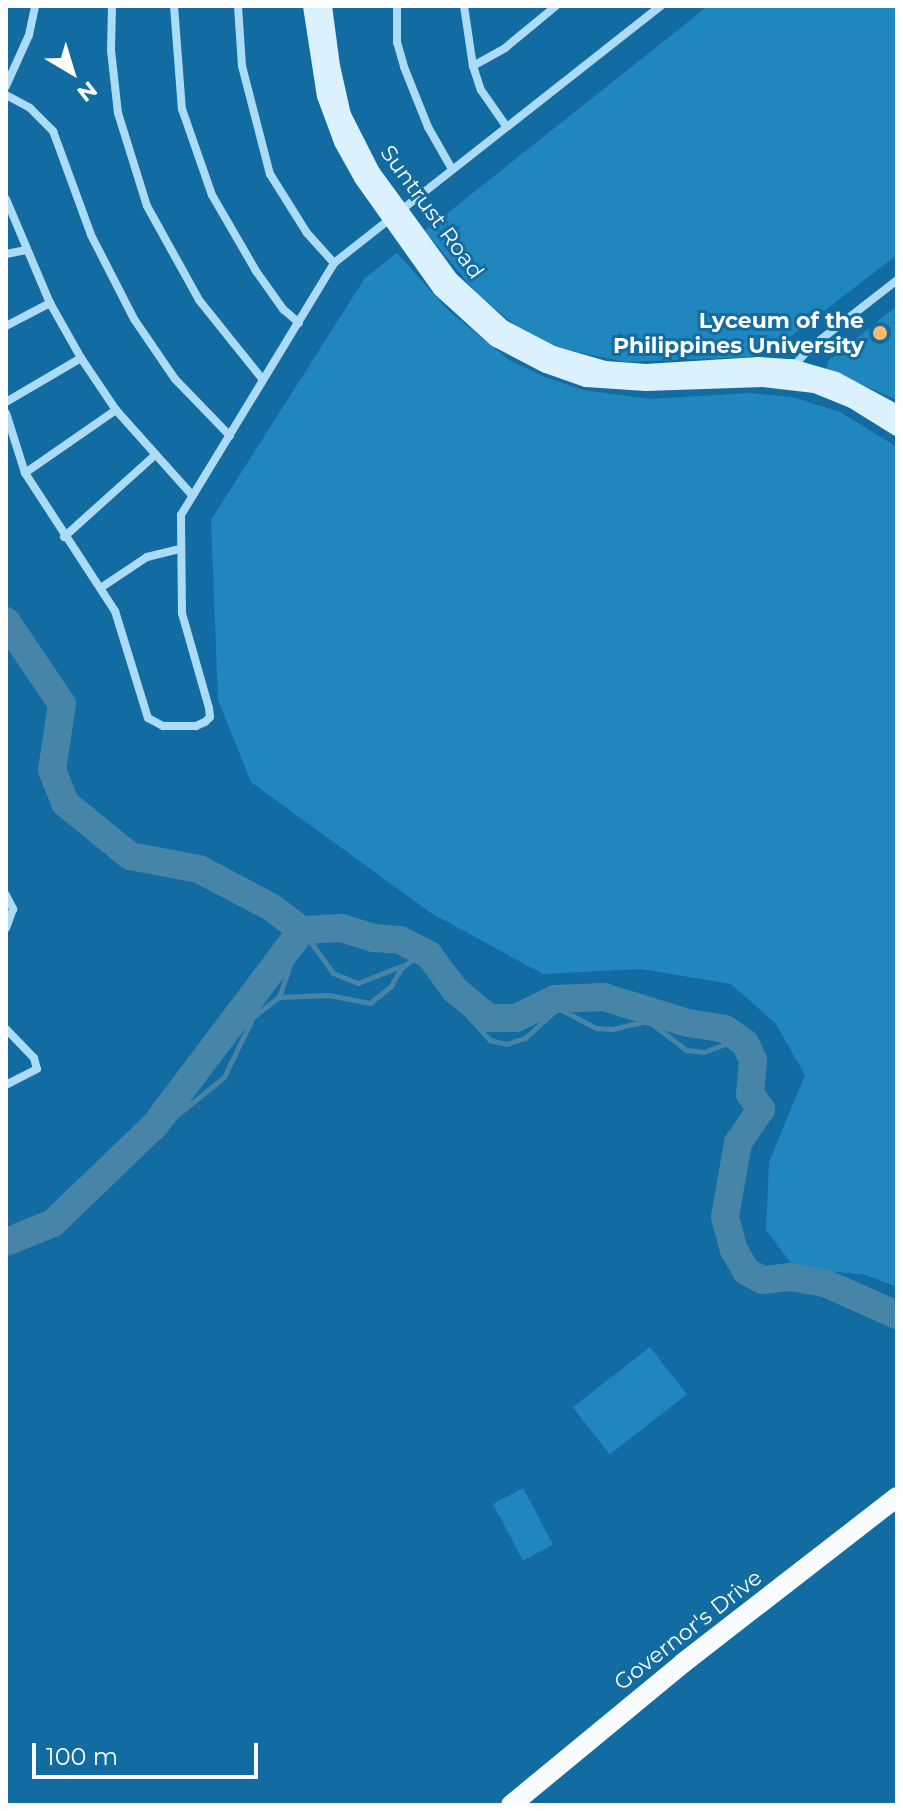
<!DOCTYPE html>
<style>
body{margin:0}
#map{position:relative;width:903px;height:1811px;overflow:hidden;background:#126ca1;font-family:Montserrat,sans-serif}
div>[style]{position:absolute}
.green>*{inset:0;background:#2086be;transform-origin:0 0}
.stream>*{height:5px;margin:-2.5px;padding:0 2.5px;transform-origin:2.5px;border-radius:2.5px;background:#4684a8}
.river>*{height:28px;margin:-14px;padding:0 14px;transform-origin:14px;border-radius:14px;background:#4684a8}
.street>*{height:8px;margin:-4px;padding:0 4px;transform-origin:4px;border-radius:4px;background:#abdbf5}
.secondary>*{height:16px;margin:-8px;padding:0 8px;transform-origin:8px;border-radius:8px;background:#dbf1fe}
.primary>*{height:20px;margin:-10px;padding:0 10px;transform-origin:10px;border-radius:10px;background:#f9fcff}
.dots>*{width:22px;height:22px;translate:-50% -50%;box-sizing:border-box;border:4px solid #126ca1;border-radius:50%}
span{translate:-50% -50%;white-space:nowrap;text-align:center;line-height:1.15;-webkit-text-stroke:6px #126ca1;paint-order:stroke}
.street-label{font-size:22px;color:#fff}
.poi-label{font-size:22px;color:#fff;font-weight:700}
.right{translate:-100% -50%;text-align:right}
.frame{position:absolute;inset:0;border:8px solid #fff;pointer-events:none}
.north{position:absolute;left:32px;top:32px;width:80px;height:80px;-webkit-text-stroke:6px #126ca1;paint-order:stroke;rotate:142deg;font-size:22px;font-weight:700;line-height:32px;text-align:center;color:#fff}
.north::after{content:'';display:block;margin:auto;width:28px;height:36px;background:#fff;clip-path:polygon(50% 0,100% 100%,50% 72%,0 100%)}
.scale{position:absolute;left:32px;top:1743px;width:226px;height:36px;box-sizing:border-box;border:4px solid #fff;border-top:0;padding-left:10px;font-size:24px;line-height:28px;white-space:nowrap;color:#fff;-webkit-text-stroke:6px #126ca1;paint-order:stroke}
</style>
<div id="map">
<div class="green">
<i style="clip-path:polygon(708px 6px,897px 6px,897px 255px,777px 347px,749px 357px,625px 362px,555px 347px,523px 331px,480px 297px,425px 231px)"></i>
<i style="clip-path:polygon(397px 253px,449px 311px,509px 360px,545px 377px,583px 390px,650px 399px,749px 393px,792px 397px,840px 412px,897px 447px,897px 1287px,866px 1275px,794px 1267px,766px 1230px,769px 1162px,805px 1075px,776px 1024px,731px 984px,641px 969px,543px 974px,431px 913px,251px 782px,218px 700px,211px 520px,365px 278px)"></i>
<i style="clip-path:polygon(897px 306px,897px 400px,826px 369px,829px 360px)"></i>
<i style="left:650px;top:1347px;width:60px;height:98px;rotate:52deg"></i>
<i style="left:523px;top:1488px;width:64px;height:34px;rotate:62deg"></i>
</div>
<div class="stream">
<i style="left:302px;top:930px;width:53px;rotate:54.2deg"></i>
<i style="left:333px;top:973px;width:27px;rotate:22deg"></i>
<i style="left:358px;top:983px;width:46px;rotate:-21.6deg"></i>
<i style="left:449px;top:981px;width:41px;rotate:60.9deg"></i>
<i style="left:469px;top:1017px;width:31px;rotate:48deg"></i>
<i style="left:490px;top:1040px;width:16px;rotate:14deg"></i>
<i style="left:506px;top:1044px;width:20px;rotate:-18deg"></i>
<i style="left:525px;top:1038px;width:58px;rotate:-42.2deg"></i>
<i style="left:279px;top:997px;width:71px;rotate:-71.1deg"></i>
<i style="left:625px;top:1003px;width:77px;rotate:37.6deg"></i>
<i style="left:686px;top:1050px;width:18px;rotate:6deg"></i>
<i style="left:704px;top:1052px;width:25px;rotate:-21deg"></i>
<i style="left:727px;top:1043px;width:22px;rotate:13deg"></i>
<i style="left:538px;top:1008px;width:20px"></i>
<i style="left:558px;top:1008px;width:43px;rotate:27.8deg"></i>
<i style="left:596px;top:1028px;width:16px;rotate:4deg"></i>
<i style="left:612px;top:1029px;width:35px;rotate:-13deg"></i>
<i style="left:104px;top:1174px;width:154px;rotate:-38.9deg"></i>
<i style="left:224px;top:1077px;width:67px;rotate:-64.2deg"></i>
<i style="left:253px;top:1017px;width:33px;rotate:-38deg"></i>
<i style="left:279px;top:997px;width:49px;rotate:-2.3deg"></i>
<i style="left:328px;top:995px;width:43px;rotate:10.8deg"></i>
<i style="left:370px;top:1003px;width:27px;rotate:-39deg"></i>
<i style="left:391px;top:986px;width:21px;rotate:-61deg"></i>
<i style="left:401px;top:968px;width:17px;rotate:-36deg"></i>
<i style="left:415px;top:958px;width:14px;rotate:-12deg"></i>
</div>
<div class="river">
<i style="left:6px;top:621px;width:100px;rotate:56deg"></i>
<i style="left:62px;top:704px;width:67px;rotate:98.6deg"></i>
<i style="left:52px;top:770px;width:35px;rotate:68deg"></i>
<i style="left:65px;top:803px;width:84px;rotate:39.2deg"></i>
<i style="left:130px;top:856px;width:70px;rotate:10.7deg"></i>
<i style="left:199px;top:869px;width:81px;rotate:27.8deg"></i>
<i style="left:271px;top:907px;width:39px;rotate:37deg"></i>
<i style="left:6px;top:1242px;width:51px;rotate:-22deg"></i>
<i style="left:53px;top:1223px;width:141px;rotate:-43.9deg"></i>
<i style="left:155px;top:1125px;width:244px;rotate:-53deg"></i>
<i style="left:302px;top:930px;width:39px;rotate:-3deg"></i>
<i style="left:341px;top:928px;width:34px;rotate:17deg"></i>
<i style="left:373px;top:938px;width:27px;rotate:4deg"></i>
<i style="left:400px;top:940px;width:33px;rotate:27deg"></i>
<i style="left:429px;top:955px;width:44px;rotate:53.4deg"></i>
<i style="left:455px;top:990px;width:44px;rotate:39.5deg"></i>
<i style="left:489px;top:1018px;width:27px"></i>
<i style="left:516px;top:1018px;width:43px;rotate:-26deg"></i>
<i style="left:555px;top:999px;width:49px;rotate:-2.3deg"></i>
<i style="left:604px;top:997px;width:88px;rotate:17.2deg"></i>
<i style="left:688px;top:1023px;width:37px;rotate:9deg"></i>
<i style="left:725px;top:1029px;width:24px;rotate:35deg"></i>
<i style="left:745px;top:1043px;width:19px;rotate:65deg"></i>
<i style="left:753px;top:1060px;width:34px;rotate:95deg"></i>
<i style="left:750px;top:1094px;width:19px;rotate:54deg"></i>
<i style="left:761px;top:1109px;width:41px;rotate:124.1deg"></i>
<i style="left:738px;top:1143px;width:75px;rotate:100deg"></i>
<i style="left:725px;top:1217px;width:34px;rotate:75deg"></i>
<i style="left:734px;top:1250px;width:24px;rotate:60deg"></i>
<i style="left:746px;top:1271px;width:18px;rotate:29deg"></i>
<i style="left:762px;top:1280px;width:28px;rotate:-6deg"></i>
<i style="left:790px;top:1277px;width:36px;rotate:10deg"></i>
<i style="left:825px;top:1283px;width:79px;rotate:24deg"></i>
</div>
<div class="street">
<i style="left:112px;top:6px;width:44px;rotate:91.3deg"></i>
<i style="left:111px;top:50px;width:63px;rotate:83.7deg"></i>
<i style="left:118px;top:113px;width:97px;rotate:72.7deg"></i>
<i style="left:147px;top:206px;width:107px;rotate:61deg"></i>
<i style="left:199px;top:300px;width:102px;rotate:51.3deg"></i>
<i style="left:174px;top:6px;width:103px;rotate:85.6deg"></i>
<i style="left:182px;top:109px;width:91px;rotate:70.8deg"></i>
<i style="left:212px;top:195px;width:88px;rotate:59.9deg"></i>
<i style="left:256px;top:271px;width:47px;rotate:54.6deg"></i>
<i style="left:283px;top:309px;width:21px;rotate:41deg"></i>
<i style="left:238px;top:6px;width:60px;rotate:86.2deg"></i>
<i style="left:242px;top:66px;width:112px;rotate:75.5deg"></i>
<i style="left:270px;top:174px;width:70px;rotate:57.9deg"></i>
<i style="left:307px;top:233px;width:40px;rotate:48deg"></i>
<i style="left:397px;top:6px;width:36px;rotate:90deg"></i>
<i style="left:397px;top:42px;width:26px;rotate:74deg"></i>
<i style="left:404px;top:67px;width:65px;rotate:68.2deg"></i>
<i style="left:428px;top:127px;width:48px;rotate:60.3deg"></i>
<i style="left:464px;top:6px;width:61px;rotate:81.5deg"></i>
<i style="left:473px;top:66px;width:25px;rotate:72deg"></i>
<i style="left:481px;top:90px;width:44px;rotate:55.2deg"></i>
<i style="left:473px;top:66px;width:37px;rotate:-29deg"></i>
<i style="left:505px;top:48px;width:66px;rotate:-39.5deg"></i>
<i style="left:6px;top:86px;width:56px;rotate:-65.7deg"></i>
<i style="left:29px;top:35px;width:30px;rotate:-78deg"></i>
<i style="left:6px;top:95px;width:27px;rotate:28deg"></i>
<i style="left:30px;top:108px;width:33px;rotate:45deg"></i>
<i style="left:53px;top:131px;width:111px;rotate:69.9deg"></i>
<i style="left:91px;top:235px;width:94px;rotate:62.9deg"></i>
<i style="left:134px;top:319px;width:73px;rotate:55.7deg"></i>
<i style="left:175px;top:379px;width:79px;rotate:46deg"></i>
<i style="left:6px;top:199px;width:113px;rotate:67.1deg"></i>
<i style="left:50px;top:303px;width:63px;rotate:60.6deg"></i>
<i style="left:81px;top:358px;width:63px;rotate:56.1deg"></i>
<i style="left:116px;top:410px;width:113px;rotate:48.2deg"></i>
<i style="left:6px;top:254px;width:21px;rotate:-11deg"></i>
<i style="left:6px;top:326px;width:50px;rotate:-27.6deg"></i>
<i style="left:791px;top:369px;width:28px;rotate:-48deg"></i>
<i style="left:810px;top:348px;width:110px;rotate:-38deg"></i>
<i style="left:6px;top:402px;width:87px;rotate:-30.4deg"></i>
<i style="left:6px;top:413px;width:63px;rotate:72.4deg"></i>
<i style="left:25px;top:473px;width:165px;rotate:56.9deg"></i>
<i style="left:115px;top:611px;width:112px;rotate:72.9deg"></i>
<i style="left:148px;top:718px;width:17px;rotate:28deg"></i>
<i style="left:163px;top:726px;width:33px"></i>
<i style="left:196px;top:726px;width:10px;rotate:-24deg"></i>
<i style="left:205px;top:722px;width:7px;rotate:-45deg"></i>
<i style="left:210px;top:717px;width:9px;rotate:-96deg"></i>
<i style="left:209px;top:708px;width:99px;rotate:-105.9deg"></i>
<i style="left:182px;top:613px;width:98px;rotate:-90.6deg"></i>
<i style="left:181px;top:515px;width:295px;rotate:-58.7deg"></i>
<i style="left:334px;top:263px;width:416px;rotate:-38.2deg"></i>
<i style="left:25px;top:473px;width:111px;rotate:-34.7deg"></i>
<i style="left:64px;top:537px;width:122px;rotate:-42deg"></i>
<i style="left:102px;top:587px;width:54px;rotate:-33.7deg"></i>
<i style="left:147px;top:557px;width:34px;rotate:-14deg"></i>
<i style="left:6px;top:895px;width:16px;rotate:63deg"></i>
<i style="left:13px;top:909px;width:20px;rotate:110deg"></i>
<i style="left:6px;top:1029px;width:40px;rotate:46deg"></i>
<i style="left:34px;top:1058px;width:11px;rotate:75deg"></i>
<i style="left:37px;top:1069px;width:35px;rotate:153deg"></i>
</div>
<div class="secondary">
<i style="left:311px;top:6px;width:91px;rotate:81.2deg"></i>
<i style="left:325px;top:96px;width:49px;rotate:69.7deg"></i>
<i style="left:342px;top:142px;width:41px;rotate:60.9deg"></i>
<i style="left:362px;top:178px;width:136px;rotate:54.6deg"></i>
<i style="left:441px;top:289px;width:74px;rotate:42.3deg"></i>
<i style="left:496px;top:339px;width:56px;rotate:27.5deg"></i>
<i style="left:546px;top:365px;width:42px;rotate:19.3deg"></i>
<i style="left:586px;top:379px;width:60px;rotate:3.8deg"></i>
<i style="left:646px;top:383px;width:117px;rotate:-2deg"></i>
<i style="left:763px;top:379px;width:52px;rotate:6.6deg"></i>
<i style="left:815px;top:385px;width:40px;rotate:22deg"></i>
<i style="left:852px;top:400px;width:53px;rotate:31.9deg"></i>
<i style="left:324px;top:6px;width:61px;rotate:82.4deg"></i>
<i style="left:332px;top:66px;width:50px;rotate:77.3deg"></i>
<i style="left:343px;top:115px;width:64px;rotate:63deg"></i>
<i style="left:372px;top:172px;width:132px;rotate:53.9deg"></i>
<i style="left:450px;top:279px;width:72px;rotate:42.8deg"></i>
<i style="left:503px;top:328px;width:56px;rotate:27.5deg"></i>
<i style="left:553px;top:354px;width:54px;rotate:16.1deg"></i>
<i style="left:605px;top:369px;width:41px;rotate:4.2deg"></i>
<i style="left:646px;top:372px;width:113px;rotate:-3.5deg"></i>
<i style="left:759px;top:365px;width:32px;rotate:4deg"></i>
<i style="left:791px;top:367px;width:47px;rotate:16.1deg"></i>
<i style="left:836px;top:380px;width:69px;rotate:28.4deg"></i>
</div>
<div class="primary">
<i style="left:511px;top:1805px;width:223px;rotate:-39.5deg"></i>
<i style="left:683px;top:1663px;width:271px;rotate:-37.8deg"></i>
</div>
<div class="dots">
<i style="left:880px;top:333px;background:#ffb96f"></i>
</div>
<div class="street-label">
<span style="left:432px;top:212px;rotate:54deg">Suntrust Road</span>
<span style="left:688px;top:1630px;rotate:-38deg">Governor's Drive</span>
</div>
<div class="poi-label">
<span class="right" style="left:864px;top:333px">Lyceum of the<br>Philippines University</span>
</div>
<div class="frame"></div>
<div class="north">N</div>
<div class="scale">100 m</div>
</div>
